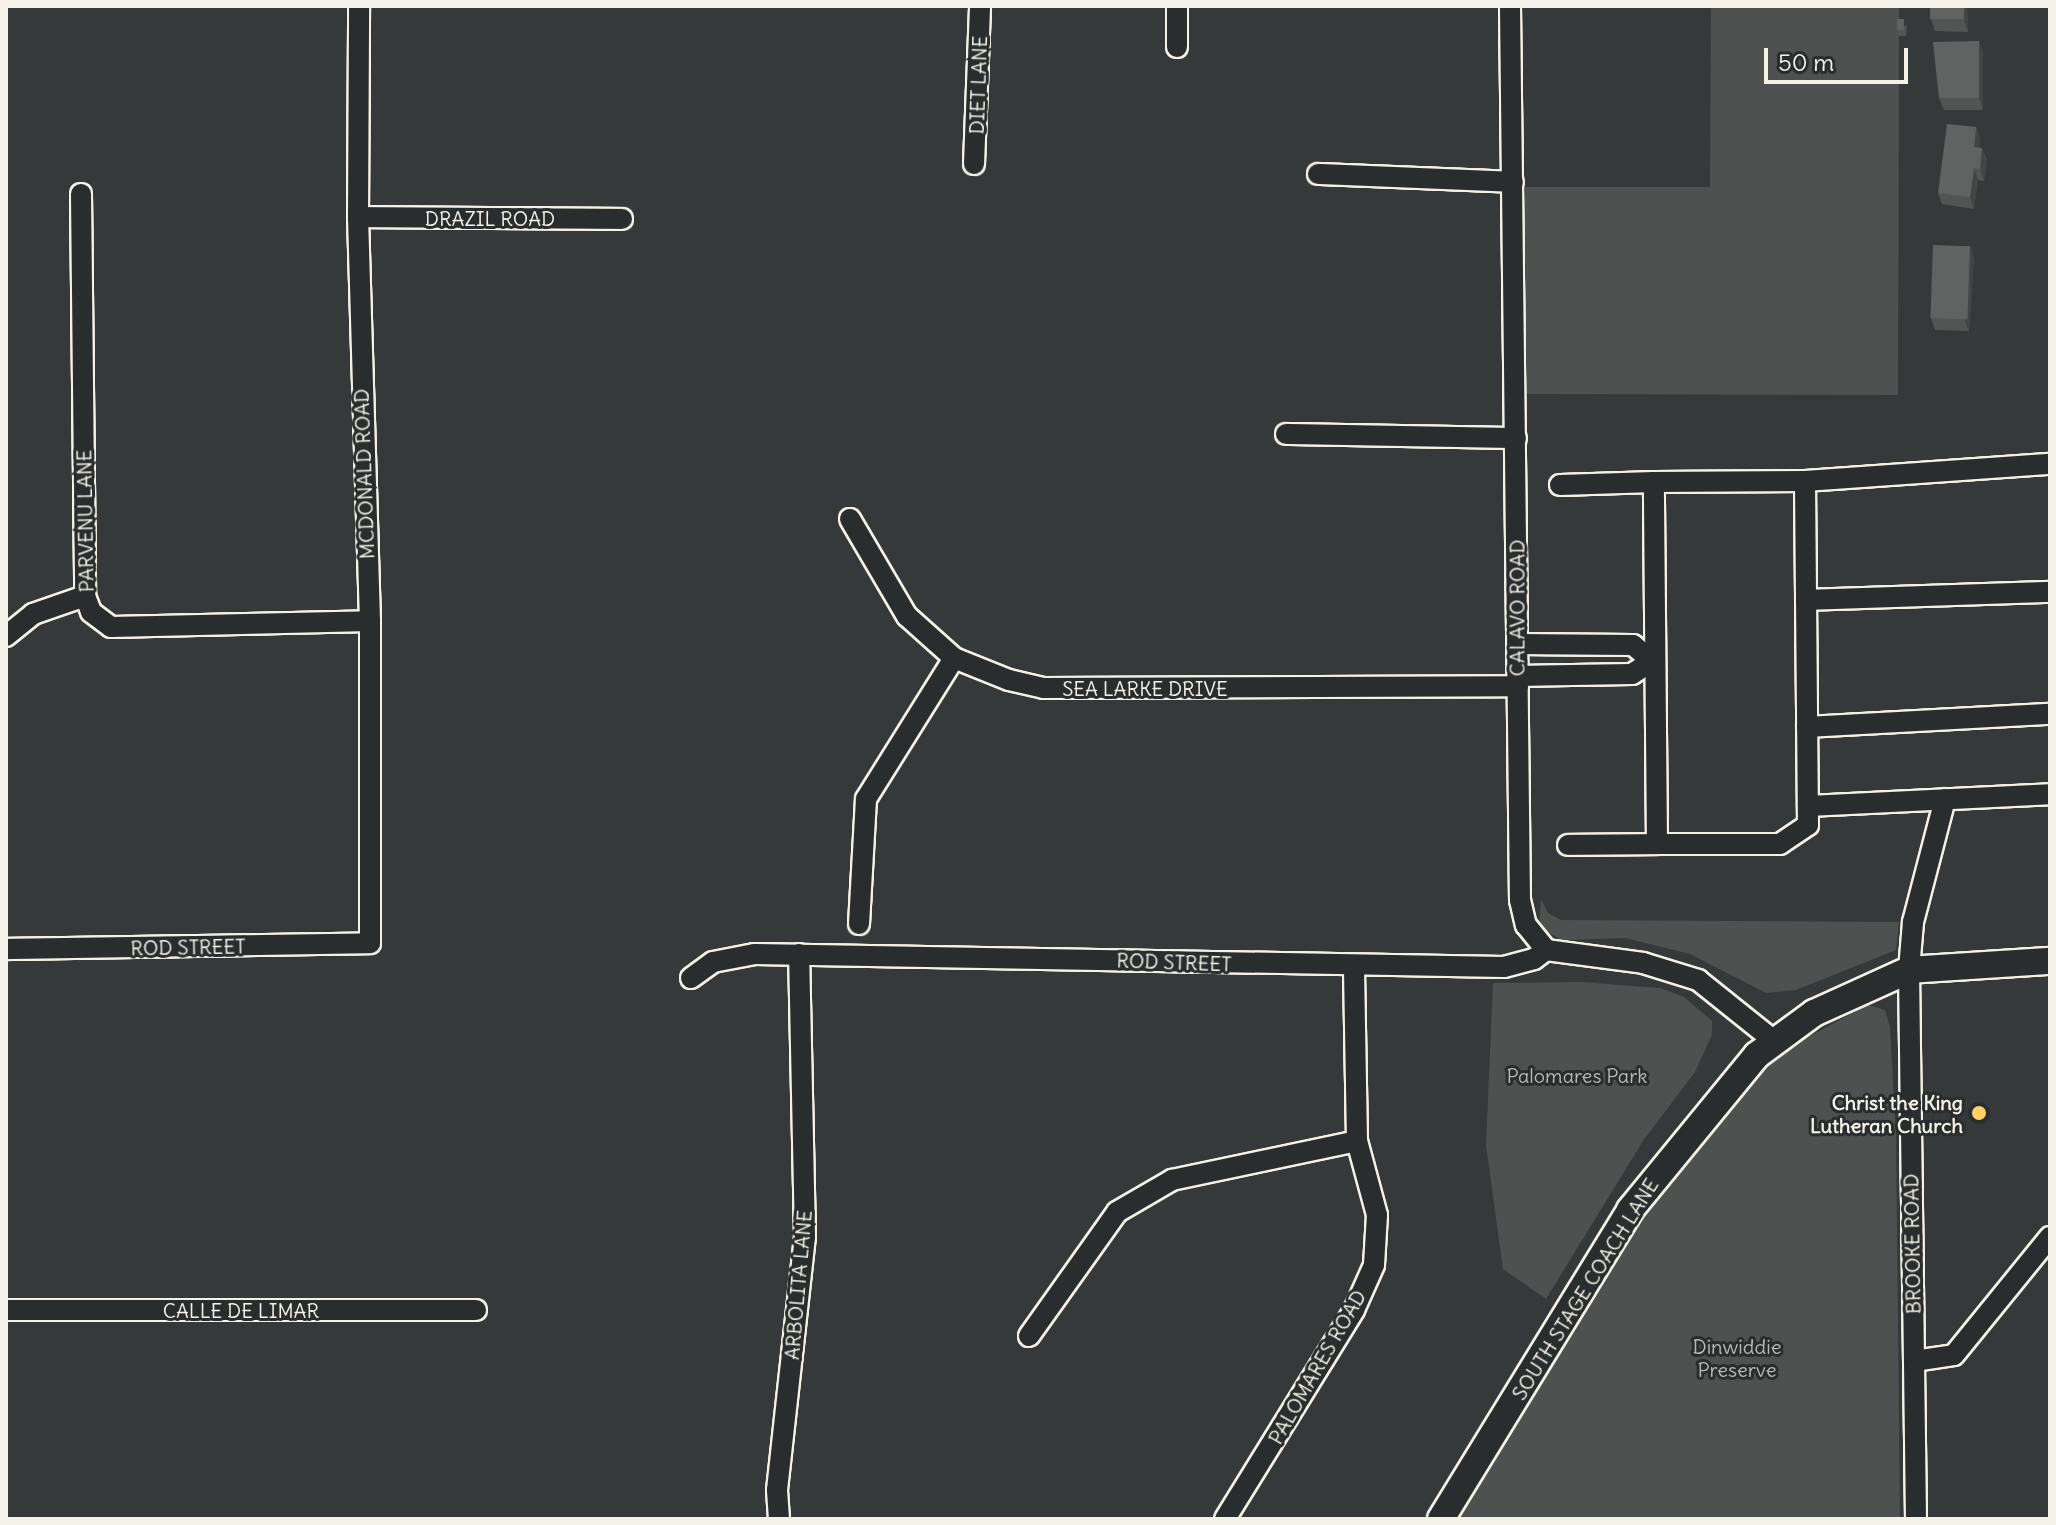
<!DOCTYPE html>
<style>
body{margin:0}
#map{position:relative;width:2056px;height:1525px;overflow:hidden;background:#363939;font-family:Delius,sans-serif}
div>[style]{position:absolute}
.green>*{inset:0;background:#4e514f}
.roads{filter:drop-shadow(2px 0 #f4f1e8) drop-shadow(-2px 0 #f4f1e8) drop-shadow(0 2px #f4f1e8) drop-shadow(0 -2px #f4f1e8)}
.minor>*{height:20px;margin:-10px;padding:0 10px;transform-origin:10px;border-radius:10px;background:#2a2d2e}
.major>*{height:26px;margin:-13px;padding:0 13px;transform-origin:13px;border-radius:13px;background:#2a2d2e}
.wall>*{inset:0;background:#535554}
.shaded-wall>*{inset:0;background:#444545}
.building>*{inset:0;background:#616362;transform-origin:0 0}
.dots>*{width:22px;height:22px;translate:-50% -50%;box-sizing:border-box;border:4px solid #2a2d2e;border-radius:50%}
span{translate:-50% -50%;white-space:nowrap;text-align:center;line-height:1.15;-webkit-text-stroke:6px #2a2d2e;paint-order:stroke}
.street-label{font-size:20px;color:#f4f1e8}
.park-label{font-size:20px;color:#bab9b2}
.poi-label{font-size:20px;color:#f4f1e8;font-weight:700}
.right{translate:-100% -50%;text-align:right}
.frame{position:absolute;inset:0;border:8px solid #f4f1e8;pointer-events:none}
.scale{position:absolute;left:1764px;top:48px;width:144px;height:36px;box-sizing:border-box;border:4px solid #f4f1e8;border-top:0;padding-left:10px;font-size:24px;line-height:28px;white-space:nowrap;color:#f4f1e8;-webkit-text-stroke:6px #2a2d2e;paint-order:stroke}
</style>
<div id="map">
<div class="green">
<i style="clip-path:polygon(1711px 6px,1899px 6px,1898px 395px,1523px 394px,1523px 187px,1710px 187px)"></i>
<i style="clip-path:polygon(1541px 899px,1548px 913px,1561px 920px,1899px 922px,1896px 950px,1796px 990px,1766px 993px,1690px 954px,1625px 938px,1561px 940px,1539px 926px)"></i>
<i style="clip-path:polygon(1581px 982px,1660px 988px,1684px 997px,1712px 1021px,1712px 1035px,1695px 1072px,1643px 1141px,1546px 1299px,1503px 1269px,1486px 1145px,1493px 983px)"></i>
<i style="clip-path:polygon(1868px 1005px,1885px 1010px,1890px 1027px,1896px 1135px,1900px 1519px,1448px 1519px,1619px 1239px,1743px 1083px,1791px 1046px)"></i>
</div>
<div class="roads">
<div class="minor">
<i style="left:1510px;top:6px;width:894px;rotate:89.36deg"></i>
<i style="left:1520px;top:900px;width:26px;rotate:77deg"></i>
<i style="left:1526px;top:925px;width:32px;rotate:51deg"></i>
<i style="left:1546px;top:950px;width:98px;rotate:7.6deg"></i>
<i style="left:1643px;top:963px;width:58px;rotate:17.2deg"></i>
<i style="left:1698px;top:980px;width:96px;rotate:38.7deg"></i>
<i style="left:1177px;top:47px;width:41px;rotate:-90deg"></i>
<i style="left:974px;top:164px;width:158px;rotate:-87.8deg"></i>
<i style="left:1318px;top:174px;width:195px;rotate:2.3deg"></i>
<i style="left:81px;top:194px;width:402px;rotate:89.4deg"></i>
<i style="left:85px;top:596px;width:17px;rotate:69deg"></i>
<i style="left:91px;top:612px;width:25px;rotate:37deg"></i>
<i style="left:111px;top:627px;width:259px;rotate:-1.3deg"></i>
<i style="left:358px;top:217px;width:264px;rotate:0.4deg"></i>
<i style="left:1286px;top:434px;width:230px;rotate:1deg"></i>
<i style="left:1805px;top:481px;width:246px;rotate:-4deg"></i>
<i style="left:1560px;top:485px;width:94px;rotate:-1.8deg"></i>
<i style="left:1654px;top:482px;width:151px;rotate:-0.4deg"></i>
<i style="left:1805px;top:481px;width:344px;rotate:89.5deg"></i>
<i style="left:1808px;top:825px;width:34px;rotate:146deg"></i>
<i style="left:1780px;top:844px;width:123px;rotate:180deg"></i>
<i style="left:1657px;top:844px;width:362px;rotate:-90.5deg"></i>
<i style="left:850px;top:519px;width:113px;rotate:59.6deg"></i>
<i style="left:907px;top:616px;width:63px;rotate:41.8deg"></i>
<i style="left:954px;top:658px;width:59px;rotate:21.8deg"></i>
<i style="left:1009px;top:680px;width:35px;rotate:13deg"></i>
<i style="left:1043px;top:688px;width:475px;rotate:-0.2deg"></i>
<i style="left:1806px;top:600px;width:244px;rotate:-1.9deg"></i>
<i style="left:6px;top:636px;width:35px;rotate:-39deg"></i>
<i style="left:33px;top:614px;width:55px;rotate:-19.1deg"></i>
<i style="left:1518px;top:676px;width:114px;rotate:-1deg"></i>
<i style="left:1632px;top:674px;width:24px;rotate:-33deg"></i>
<i style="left:1652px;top:661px;width:25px;rotate:-140deg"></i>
<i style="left:1633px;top:645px;width:114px;rotate:-179.5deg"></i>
<i style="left:1807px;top:727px;width:243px;rotate:-3.1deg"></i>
<i style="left:1808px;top:806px;width:242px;rotate:-2.8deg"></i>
<i style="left:1568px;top:845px;width:89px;rotate:-0.6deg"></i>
<i style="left:859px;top:924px;width:125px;rotate:-86.8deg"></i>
<i style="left:866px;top:799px;width:166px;rotate:-58deg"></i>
<i style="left:6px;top:949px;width:364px;rotate:-0.9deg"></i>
<i style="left:370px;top:943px;width:322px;rotate:-90deg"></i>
<i style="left:370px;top:621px;width:404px;rotate:-91.7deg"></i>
<i style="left:358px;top:217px;width:211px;rotate:-89.7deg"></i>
<i style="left:691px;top:978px;width:27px;rotate:-36deg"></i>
<i style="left:713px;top:962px;width:43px;rotate:-10.8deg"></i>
<i style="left:755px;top:954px;width:749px;rotate:0.99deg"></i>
<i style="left:1504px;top:967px;width:31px;rotate:-15deg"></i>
<i style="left:1534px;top:959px;width:15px;rotate:-37deg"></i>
<i style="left:6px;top:1310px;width:470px"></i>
<i style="left:1029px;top:1336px;width:152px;rotate:-54.6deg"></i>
<i style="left:1117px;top:1212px;width:64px;rotate:-30.2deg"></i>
<i style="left:1172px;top:1180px;width:189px;rotate:-11.9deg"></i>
<i style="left:1914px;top:1361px;width:40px;rotate:-8.5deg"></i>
<i style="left:1954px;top:1355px;width:152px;rotate:-50.9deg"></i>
<i style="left:779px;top:1519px;width:29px;rotate:-94deg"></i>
<i style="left:777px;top:1490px;width:255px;rotate:-83.7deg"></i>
<i style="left:805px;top:1237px;width:283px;rotate:-91.2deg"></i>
<i style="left:1225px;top:1519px;width:246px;rotate:-58.3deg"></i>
<i style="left:1354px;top:1310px;width:49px;rotate:-66deg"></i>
<i style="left:1374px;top:1265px;width:50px;rotate:-86.6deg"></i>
<i style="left:1377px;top:1215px;width:77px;rotate:-105.1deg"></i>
<i style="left:1357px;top:1141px;width:174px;rotate:-91deg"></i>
<i style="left:1916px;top:1519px;width:549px;rotate:-90.73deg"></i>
<i style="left:1909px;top:970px;width:48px;rotate:-85.2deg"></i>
<i style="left:1913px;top:922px;width:127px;rotate:-75.4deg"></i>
</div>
<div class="major">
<i style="left:1441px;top:1519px;width:362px;rotate:-58.5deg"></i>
<i style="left:1630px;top:1210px;width:200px;rotate:-50.7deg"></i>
<i style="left:1757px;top:1055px;width:71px;rotate:-36.4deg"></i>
<i style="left:1814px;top:1013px;width:104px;rotate:-24.4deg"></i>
<i style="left:1909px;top:970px;width:141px;rotate:-3.7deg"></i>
</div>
</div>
<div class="wall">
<i style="clip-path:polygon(1930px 6px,1967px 6px,1968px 32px,1935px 31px,1931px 19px)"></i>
<i style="clip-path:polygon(1907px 25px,1906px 36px,1899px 36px,1897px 30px)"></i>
<i style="clip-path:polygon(1979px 41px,1983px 53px,1983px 110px,1944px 110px,1939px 98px)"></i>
<i style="clip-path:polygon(1976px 127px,1980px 139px,1979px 147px,1987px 159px,1984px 181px,1978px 180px,1974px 209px,1942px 204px,1938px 193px)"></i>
<i style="clip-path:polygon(1970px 246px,1974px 257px,1969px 331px,1935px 330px,1931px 318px)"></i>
</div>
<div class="shaded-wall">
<i style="clip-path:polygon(1964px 6px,1967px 6px,1968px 32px,1964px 20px)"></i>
<i style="clip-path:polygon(1979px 41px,1983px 53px,1983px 110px,1979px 98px)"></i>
<i style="clip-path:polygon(1976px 127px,1980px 139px,1978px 158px,1974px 147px)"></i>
<i style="clip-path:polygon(1982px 148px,1987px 159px,1984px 181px,1980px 169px)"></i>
<i style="clip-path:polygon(1974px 168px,1978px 180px,1974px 209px,1970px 197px)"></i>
<i style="clip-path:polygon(1970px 246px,1974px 257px,1969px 331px,1964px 319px)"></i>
</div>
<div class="building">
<i style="left:1930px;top:6px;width:34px;height:13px"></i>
<i style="left:1897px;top:19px;width:7px;height:11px"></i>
<i style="clip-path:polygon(1979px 41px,1979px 98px,1939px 98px,1933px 42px)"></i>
<i style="clip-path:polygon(1947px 124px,1976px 127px,1974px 147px,1982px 148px,1980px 169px,1974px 168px,1970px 197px,1938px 193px)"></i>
<i style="left:1933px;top:245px;width:37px;height:73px;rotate:2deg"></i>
</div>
<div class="dots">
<i style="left:1979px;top:1113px;background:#ffd166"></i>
</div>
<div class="street-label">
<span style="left:978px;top:85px;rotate:-88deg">DIET LANE</span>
<span style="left:490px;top:218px">DRAZIL ROAD</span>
<span style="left:364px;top:474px;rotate:-92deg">MCDONALD ROAD</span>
<span style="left:85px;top:521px;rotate:-91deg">PARVENU LANE</span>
<span style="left:1517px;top:608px;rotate:-90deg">CALAVO ROAD</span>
<span style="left:1145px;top:688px">SEA LARKE DRIVE</span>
<span style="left:188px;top:947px;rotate:-1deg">ROD STREET</span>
<span style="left:1174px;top:962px;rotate:2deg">ROD STREET</span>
<span style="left:1912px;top:1244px;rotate:-91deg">BROOKE ROAD</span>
<span style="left:798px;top:1285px;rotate:-85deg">ARBOLITA LANE</span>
<span style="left:1585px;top:1289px;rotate:-58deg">SOUTH STAGE COACH LANE</span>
<span style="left:241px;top:1310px">CALLE DE LIMAR</span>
<span style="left:1317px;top:1367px;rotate:-60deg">PALOMARES ROAD</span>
</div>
<div class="park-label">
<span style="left:1577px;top:1075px">Palomares Park</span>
<span style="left:1737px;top:1358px">Dinwiddie<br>Preserve</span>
</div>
<div class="poi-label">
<span class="right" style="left:1963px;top:1114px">Christ the King<br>Lutheran Church</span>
</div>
<div class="frame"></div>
<div class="scale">50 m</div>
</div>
